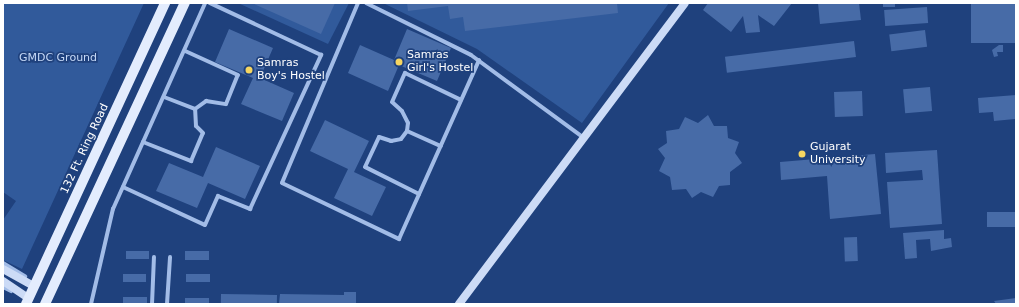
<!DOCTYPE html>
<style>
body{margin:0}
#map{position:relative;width:1019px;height:307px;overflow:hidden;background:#1f417d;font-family:"DejaVu Sans",sans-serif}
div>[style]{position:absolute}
.green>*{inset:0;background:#315a9b}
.building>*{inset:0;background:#476ba7;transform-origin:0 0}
.street>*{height:4px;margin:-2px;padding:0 2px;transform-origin:2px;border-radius:2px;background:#a2bce7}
.secondary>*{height:8px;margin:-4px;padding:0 4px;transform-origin:4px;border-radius:4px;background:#ccdbf6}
.primary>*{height:10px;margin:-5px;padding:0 5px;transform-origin:5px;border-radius:5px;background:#e3ecfd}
.dots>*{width:11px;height:11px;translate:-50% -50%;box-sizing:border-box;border:2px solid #1f417d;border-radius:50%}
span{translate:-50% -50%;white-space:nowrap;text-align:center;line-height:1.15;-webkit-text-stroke:3.5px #1f417d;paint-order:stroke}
.poi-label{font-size:11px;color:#fff}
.left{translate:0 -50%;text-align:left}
.park-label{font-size:11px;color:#c5d8f6}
.street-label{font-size:11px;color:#fff}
.frame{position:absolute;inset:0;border:4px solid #fff;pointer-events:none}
</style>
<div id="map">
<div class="green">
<i style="clip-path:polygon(3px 3px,144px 3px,22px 269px,3px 260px,3px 220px,16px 201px,3px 192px)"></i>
<i style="clip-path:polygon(238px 3px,349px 3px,328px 44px)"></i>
<i style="clip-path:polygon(383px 3px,669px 3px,582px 123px,477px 49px)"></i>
</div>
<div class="building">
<i style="clip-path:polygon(252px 3px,335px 3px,321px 34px)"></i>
<i style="clip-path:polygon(407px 3px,617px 3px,618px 13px,465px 31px,463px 17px,450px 19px,448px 6px,408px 11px)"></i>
<i style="clip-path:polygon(708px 3px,792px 3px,774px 26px,758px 15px,760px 32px,746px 33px,743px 16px,731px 32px,703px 10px)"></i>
<i style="clip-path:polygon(818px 3px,859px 3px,861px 20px,820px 24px)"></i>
<i style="left:883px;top:3px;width:12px;height:4px"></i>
<i style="left:971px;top:3px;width:45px;height:40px"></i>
<i style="left:927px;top:7px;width:16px;height:43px;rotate:86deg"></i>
<i style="clip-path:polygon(229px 29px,273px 48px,260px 78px,294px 93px,282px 121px,241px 104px,253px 78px,215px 62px)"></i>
<i style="clip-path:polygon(407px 29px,451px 48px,437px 81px,399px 65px,388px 91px,348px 73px,360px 45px,394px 60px)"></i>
<i style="left:925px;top:30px;width:17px;height:36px;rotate:83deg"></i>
<i style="left:854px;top:41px;width:16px;height:130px;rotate:83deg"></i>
<i style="clip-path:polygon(999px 45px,1003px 45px,1003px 52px,997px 52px,998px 56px,994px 57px,992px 50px)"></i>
<i style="left:930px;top:87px;width:24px;height:27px;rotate:85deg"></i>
<i style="left:862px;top:91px;width:25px;height:28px;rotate:88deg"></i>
<i style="clip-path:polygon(1016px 95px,1015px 119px,994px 121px,993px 112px,979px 113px,978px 98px)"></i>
<i style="clip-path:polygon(708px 115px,714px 126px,727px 126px,728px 138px,739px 142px,735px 153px,742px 163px,730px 172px,730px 185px,719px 186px,713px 197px,701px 192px,692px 198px,686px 189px,672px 190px,670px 177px,659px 171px,665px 158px,658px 149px,667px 143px,666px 131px,679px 129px,685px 117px,698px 123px)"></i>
<i style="clip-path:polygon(325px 120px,369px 141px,354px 172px,386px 187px,372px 216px,334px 198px,348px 169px,310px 151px)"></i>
<i style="clip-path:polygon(216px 147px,260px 166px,245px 199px,208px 183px,197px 208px,156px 191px,169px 163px,203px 177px)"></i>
<i style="clip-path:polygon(937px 150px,942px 224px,890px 228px,887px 182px,923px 180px,922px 170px,886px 173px,885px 153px)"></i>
<i style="clip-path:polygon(875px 154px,881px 214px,830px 219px,827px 176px,781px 180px,780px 162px)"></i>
<i style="left:1016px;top:212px;width:15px;height:29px;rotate:90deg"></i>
<i style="clip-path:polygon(944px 230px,944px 239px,951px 238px,952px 247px,931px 251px,930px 239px,916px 240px,917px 258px,905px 259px,903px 233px)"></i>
<i style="left:857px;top:237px;width:24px;height:13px;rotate:88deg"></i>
<i style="left:126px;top:251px;width:23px;height:8px"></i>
<i style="left:185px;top:251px;width:24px;height:9px"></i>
<i style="left:123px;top:274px;width:23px;height:8px"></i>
<i style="left:186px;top:274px;width:24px;height:8px"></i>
<i style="clip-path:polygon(344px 292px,356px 292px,356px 304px,279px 304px,280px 294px,344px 295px)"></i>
<i style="left:221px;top:294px;width:56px;height:9px;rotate:1deg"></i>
<i style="left:123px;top:297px;width:24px;height:7px"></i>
<i style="left:185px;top:298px;width:24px;height:6px"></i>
<i style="clip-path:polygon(1016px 298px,1016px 304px,996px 304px,994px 301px)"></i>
</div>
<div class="street">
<i style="left:358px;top:3px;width:195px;rotate:112.9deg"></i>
<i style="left:282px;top:183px;width:130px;rotate:25.6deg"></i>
<i style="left:399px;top:239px;width:196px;rotate:-65.9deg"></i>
<i style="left:366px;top:3px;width:117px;rotate:26.3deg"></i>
<i style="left:471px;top:55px;width:140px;rotate:36.3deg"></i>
<i style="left:164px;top:97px;width:33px;rotate:21deg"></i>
<i style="left:407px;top:131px;width:37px;rotate:24deg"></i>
<i style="left:143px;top:142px;width:52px;rotate:21.6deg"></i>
<i style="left:191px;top:161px;width:30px;rotate:-67deg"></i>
<i style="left:203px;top:133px;width:10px;rotate:-135deg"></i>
<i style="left:196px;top:126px;width:17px;rotate:-93deg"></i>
<i style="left:195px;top:109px;width:14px;rotate:-36deg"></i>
<i style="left:206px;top:101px;width:20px;rotate:9deg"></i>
<i style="left:226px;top:104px;width:31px;rotate:-68deg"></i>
<i style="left:238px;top:75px;width:58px;rotate:-155.6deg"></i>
<i style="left:123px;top:187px;width:90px;rotate:24.9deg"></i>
<i style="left:205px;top:225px;width:32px;rotate:-66deg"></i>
<i style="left:218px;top:196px;width:35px;rotate:22deg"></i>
<i style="left:250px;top:209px;width:170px;rotate:-65.2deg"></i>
<i style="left:321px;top:55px;width:123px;rotate:-154.9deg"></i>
<i style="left:419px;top:194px;width:60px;rotate:-153.4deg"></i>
<i style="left:365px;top:167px;width:33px;rotate:-65deg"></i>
<i style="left:379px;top:137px;width:13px;rotate:18deg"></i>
<i style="left:391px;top:141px;width:10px;rotate:-11deg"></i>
<i style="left:401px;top:139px;width:10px;rotate:-53deg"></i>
<i style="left:407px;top:131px;width:8px;rotate:-83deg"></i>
<i style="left:408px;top:123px;width:13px;rotate:-117deg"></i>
<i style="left:402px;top:111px;width:13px;rotate:-138deg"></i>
<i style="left:392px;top:102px;width:32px;rotate:-66deg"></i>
<i style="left:405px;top:73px;width:62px;rotate:25.7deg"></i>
<i style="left:3px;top:263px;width:26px;rotate:31deg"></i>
<i style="left:3px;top:287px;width:9px;rotate:27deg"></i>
<i style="left:91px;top:304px;width:98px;rotate:-77deg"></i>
<i style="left:113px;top:209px;width:226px;rotate:-65.9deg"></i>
<i style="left:152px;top:304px;width:47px;rotate:-87.6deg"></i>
<i style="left:167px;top:304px;width:47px;rotate:-86.3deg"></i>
</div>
<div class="secondary">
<i style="left:3px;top:269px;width:35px;rotate:29deg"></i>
<i style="left:3px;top:281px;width:30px;rotate:34deg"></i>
<i style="left:459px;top:304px;width:376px;rotate:-53.1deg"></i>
</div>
<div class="primary">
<i style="left:26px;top:304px;width:332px;rotate:-65.2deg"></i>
<i style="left:45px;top:304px;width:332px;rotate:-65.1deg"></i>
</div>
<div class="dots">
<i style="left:399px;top:62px;background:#f5d561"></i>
<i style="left:249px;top:70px;background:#f5d561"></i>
<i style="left:802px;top:154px;background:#f5d561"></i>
</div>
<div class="poi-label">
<span class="left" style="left:407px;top:62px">Samras<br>Girl's Hostel</span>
<span class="left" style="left:257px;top:70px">Samras<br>Boy's Hostel</span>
<span class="left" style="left:810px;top:154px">Gujarat<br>University</span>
</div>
<div class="park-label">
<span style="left:58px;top:58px">GMDC Ground</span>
</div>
<div class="street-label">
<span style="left:85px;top:149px;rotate:-65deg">132 Ft. Ring Road</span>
</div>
<div class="frame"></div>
</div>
